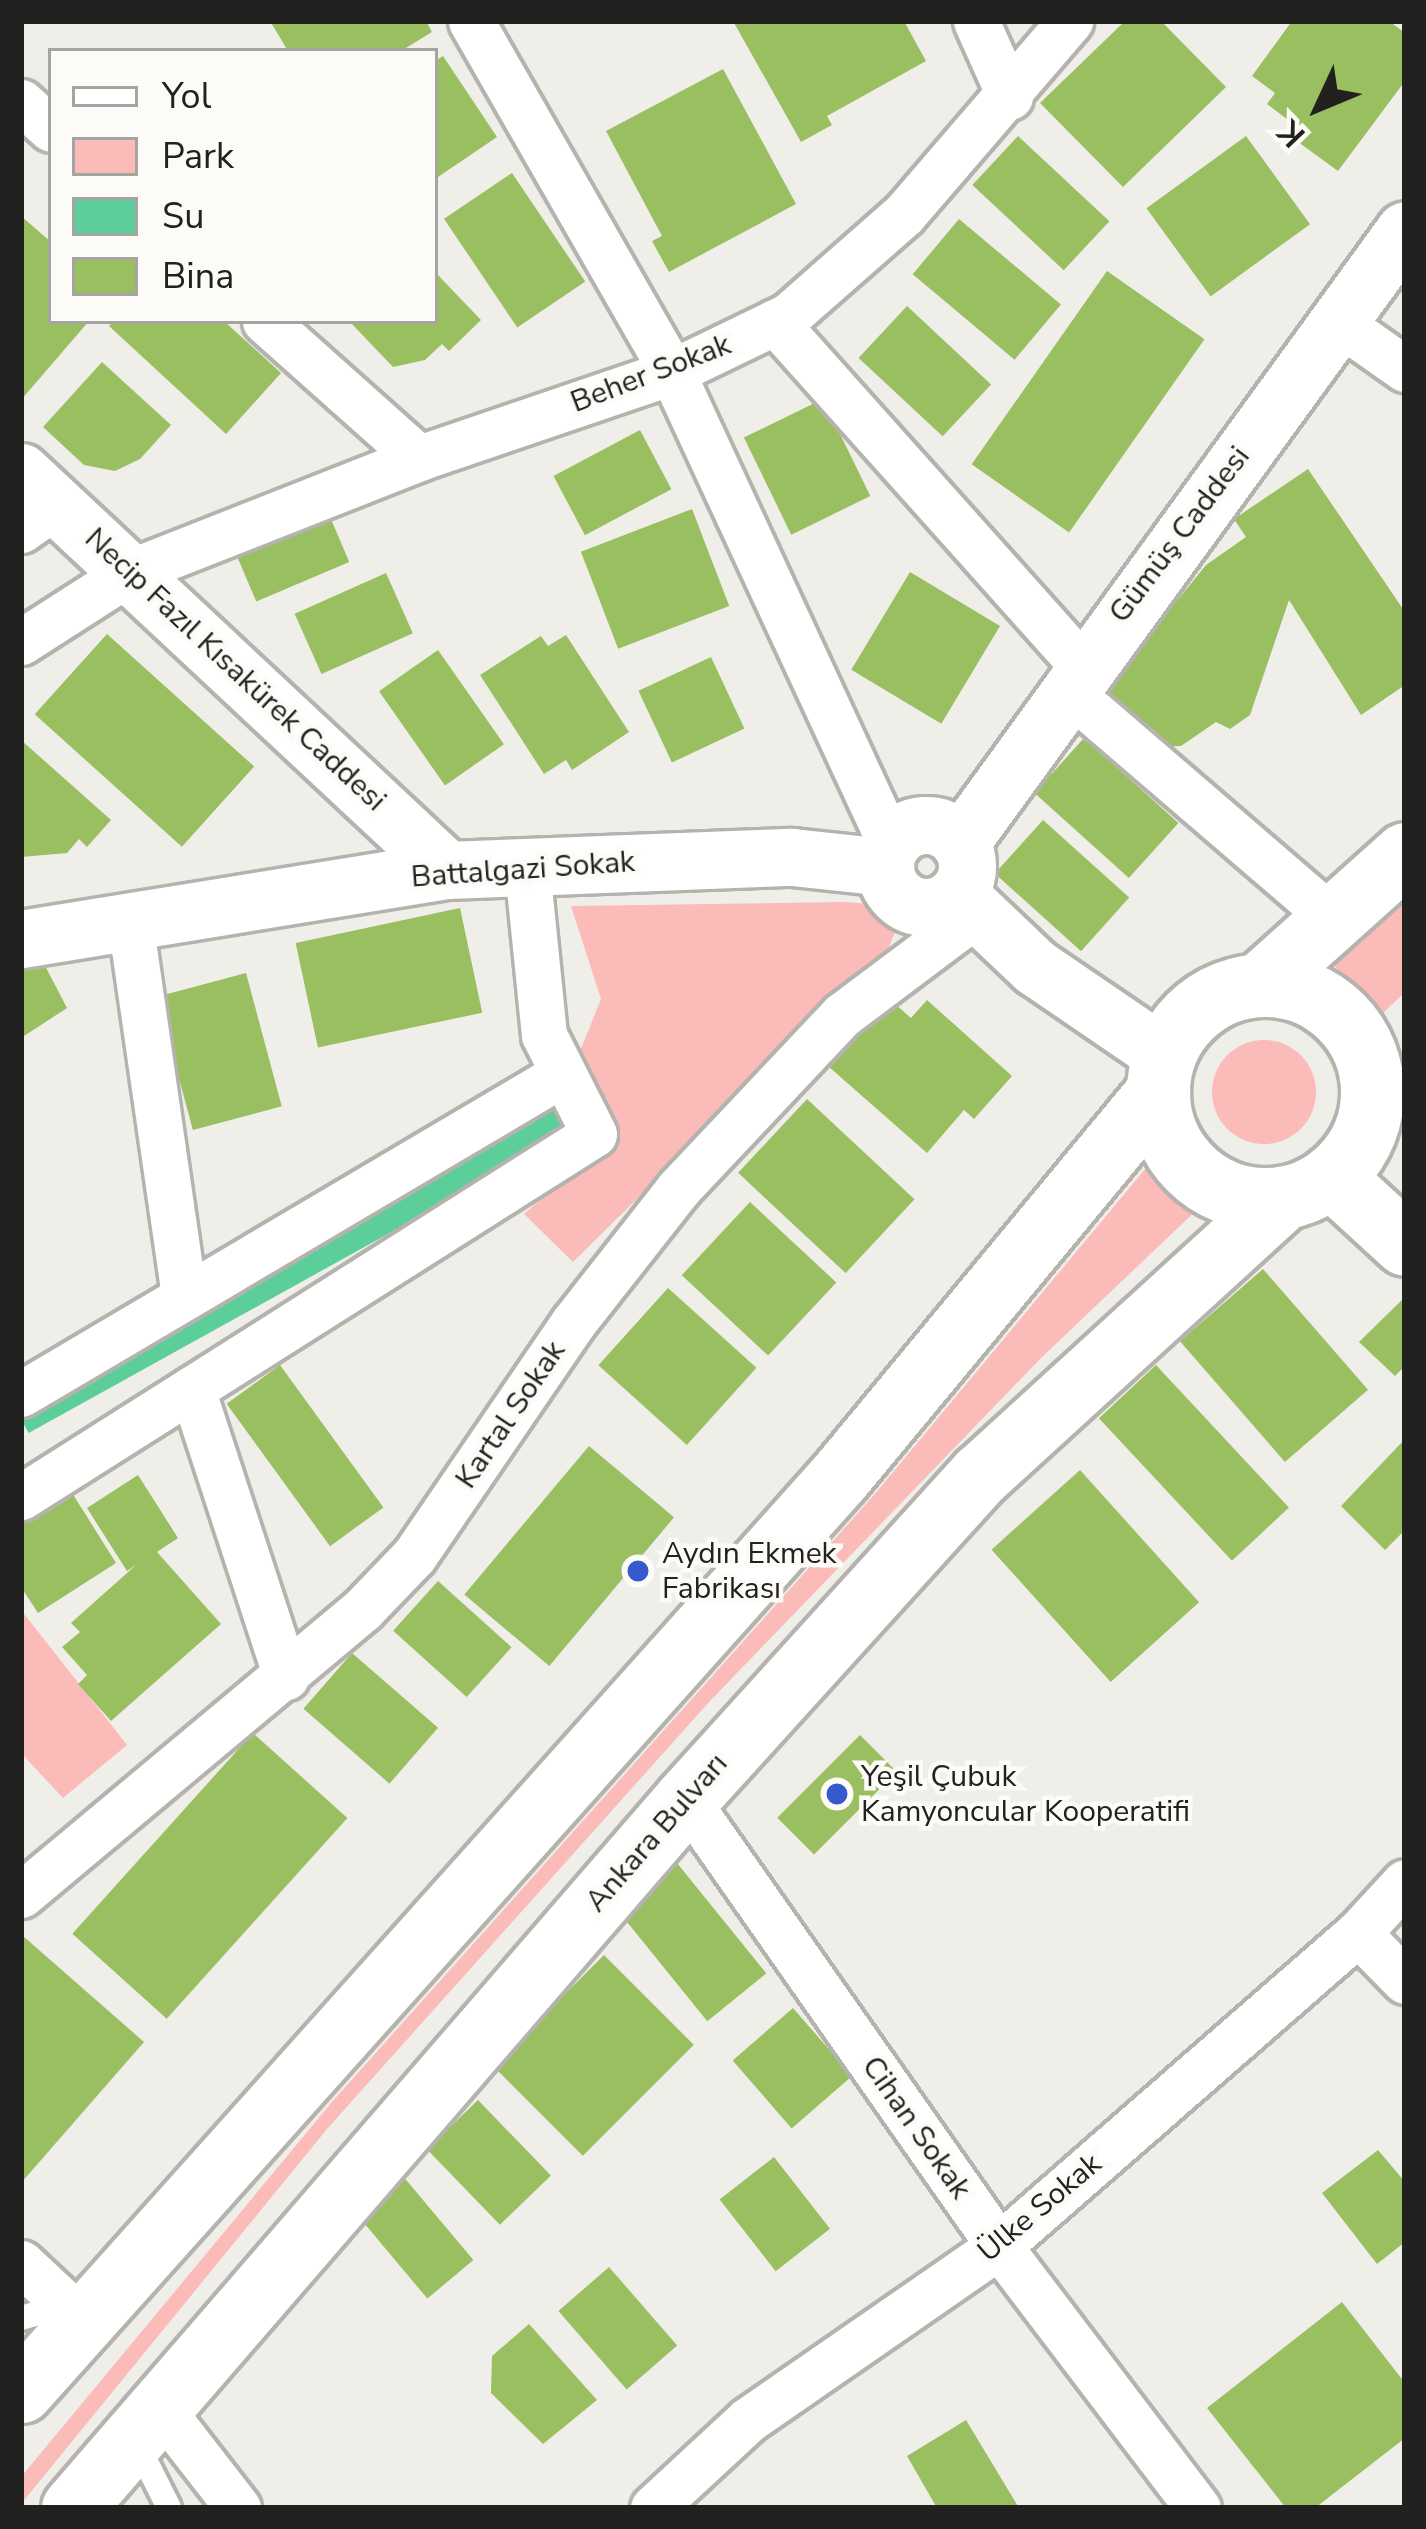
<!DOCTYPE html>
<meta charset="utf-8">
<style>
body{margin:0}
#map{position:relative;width:1426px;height:2529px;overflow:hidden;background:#efeee9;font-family:"Nunito Sans",sans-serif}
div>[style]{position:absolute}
.green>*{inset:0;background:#fbbbb8}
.round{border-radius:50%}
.water>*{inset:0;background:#5bce9a;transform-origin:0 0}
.building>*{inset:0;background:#9abf61;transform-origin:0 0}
.roads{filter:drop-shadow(3px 0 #b4b3ae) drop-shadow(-3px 0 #b4b3ae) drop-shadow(0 3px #b4b3ae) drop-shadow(0 -3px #b4b3ae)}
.service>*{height:24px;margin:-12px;padding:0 12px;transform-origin:12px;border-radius:12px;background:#fff}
.minor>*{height:45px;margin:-22.5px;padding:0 22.5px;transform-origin:22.5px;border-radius:22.5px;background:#fff}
.tertiary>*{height:57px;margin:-28.5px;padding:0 28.5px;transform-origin:28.5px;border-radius:28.5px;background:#fff}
.tertiary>.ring{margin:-28.5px;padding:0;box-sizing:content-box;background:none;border:57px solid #fff;border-radius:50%}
.secondary>*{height:63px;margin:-31.5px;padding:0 31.5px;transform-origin:31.5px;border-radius:31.5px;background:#fff}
.secondary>.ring{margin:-31.5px;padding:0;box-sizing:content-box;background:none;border:63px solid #fff;border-radius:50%}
.dots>*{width:33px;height:33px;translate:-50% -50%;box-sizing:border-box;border:6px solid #fcfbf7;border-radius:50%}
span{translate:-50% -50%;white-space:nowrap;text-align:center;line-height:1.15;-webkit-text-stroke:9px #fcfbf7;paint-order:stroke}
.street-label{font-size:30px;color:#21211f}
.poi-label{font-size:30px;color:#21211f}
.left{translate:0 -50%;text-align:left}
.frame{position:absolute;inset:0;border:24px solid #21211f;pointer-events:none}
.legend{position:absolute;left:48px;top:48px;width:390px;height:276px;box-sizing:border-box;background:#fcfbf7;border:3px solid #a4a4a1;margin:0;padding:15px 21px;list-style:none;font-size:36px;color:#21211f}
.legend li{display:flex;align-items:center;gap:24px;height:60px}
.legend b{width:60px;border:3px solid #a4a4a1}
.north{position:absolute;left:1258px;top:48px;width:120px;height:120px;-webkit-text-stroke:9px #fcfbf7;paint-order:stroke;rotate:226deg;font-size:33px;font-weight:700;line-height:48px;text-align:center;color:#21211f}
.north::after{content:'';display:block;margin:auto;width:42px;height:54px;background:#21211f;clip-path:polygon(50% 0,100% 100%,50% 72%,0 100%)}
</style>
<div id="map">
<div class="green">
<i style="clip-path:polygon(1405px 897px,1405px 992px,1380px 1016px,1327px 958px)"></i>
<i style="clip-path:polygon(843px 902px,871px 904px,899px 922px,887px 952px,573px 1262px,524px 1214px,609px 1140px,572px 1071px,601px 999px,571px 906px)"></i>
<i class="round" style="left:1212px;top:1040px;width:104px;height:104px"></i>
<i style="clip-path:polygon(1151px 1162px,1202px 1205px,1042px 1357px,709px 1702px,327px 2129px,21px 2504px,21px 2477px,332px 2102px,874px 1495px)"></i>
<i style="clip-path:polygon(21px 1610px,127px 1745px,63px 1798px,21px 1753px)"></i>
</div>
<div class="water">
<i style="left:560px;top:1086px;width:46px;height:633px;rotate:61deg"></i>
</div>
<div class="building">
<i style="clip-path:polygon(270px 21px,426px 21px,432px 32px,401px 51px,288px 51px)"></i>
<i style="clip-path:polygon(733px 21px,904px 21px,926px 61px,827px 116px,832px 125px,801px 142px)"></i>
<i style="clip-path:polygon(1125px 21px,1161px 21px,1226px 87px,1123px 187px,1040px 103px)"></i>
<i style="clip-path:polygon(1292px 21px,1389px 21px,1405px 33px,1405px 81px,1338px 171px,1294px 139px,1300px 129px,1267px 104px,1275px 93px,1252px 76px)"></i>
<i style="clip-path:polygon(443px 56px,497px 137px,435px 179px,435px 61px)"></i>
<i style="clip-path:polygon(723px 69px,796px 204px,669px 272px,652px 241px,662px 236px,606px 131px)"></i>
<i style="left:1018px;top:136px;width:125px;height:67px;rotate:43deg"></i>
<i style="left:1246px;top:136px;width:109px;height:123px;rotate:54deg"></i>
<i style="left:512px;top:173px;width:131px;height:82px;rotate:56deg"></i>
<i style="clip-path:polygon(21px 216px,51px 242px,51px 321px,89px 321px,21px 400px)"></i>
<i style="left:959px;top:219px;width:133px;height:72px;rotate:40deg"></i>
<i style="left:1107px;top:271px;width:119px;height:236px;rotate:35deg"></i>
<i style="clip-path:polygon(435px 272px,481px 320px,449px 351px,442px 344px,425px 360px,393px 367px,349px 321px,435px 321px)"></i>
<i style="left:907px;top:306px;width:115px;height:71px;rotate:43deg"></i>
<i style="clip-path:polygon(113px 321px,224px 321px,281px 373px,226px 434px,109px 326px)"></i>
<i style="clip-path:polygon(102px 362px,171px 425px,140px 459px,115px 471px,84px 465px,43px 427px)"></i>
<i style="left:823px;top:399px;width:108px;height:88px;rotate:64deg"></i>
<i style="left:640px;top:430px;width:67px;height:98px;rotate:62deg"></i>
<i style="clip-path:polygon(1308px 469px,1405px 612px,1405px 685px,1361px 715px,1289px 600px,1250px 715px,1230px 729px,1216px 722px,1181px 746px,1148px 747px,1102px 693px,1206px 565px,1246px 537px,1234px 519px)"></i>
<i style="left:325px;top:505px;width:62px;height:101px;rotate:67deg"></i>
<i style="left:692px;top:509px;width:104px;height:119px;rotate:69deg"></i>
<i style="left:910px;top:572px;width:105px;height:114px;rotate:31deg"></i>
<i style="left:386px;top:573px;width:66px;height:100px;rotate:66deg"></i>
<i style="left:107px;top:634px;width:198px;height:108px;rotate:42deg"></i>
<i style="clip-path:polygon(566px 635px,629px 732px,572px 770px,566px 760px,544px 774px,480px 675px,541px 636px,548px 646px)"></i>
<i style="left:438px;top:650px;width:115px;height:72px;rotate:55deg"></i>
<i style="left:711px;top:657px;width:79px;height:80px;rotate:65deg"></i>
<i style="left:1084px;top:738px;width:127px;height:74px;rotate:42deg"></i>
<i style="clip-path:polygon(21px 740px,111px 820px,87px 847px,79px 839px,67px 853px,21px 857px)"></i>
<i style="left:1043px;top:820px;width:116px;height:72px;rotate:42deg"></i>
<i style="left:460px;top:908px;width:107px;height:168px;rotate:78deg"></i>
<i style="clip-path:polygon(41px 958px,67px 1008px,21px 1038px,21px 970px)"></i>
<i style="left:246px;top:973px;width:138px;height:92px;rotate:75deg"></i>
<i style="clip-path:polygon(927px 1000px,1012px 1076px,974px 1119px,964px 1110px,927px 1153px,820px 1059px,873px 1005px,885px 1016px,895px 1004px,911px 1018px)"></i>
<i style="left:807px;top:1099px;width:147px;height:101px;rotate:43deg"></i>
<i style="left:750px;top:1202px;width:118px;height:100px;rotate:43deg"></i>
<i style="left:1263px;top:1269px;width:160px;height:110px;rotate:49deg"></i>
<i style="left:668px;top:1288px;width:119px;height:104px;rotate:42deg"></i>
<i style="clip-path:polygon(1405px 1297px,1405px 1366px,1395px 1376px,1359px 1342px)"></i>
<i style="left:280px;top:1365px;width:176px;height:66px;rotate:54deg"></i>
<i style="left:1156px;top:1365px;width:195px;height:78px;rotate:47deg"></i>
<i style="clip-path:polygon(1405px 1439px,1405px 1530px,1385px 1550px,1341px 1506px)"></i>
<i style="left:589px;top:1446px;width:111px;height:194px;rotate:40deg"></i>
<i style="left:1080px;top:1470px;width:178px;height:119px;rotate:48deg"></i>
<i style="clip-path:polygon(138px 1475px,178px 1538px,157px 1552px,221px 1624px,111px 1721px,78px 1684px,87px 1675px,62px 1647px,80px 1632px,71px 1623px,136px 1565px,127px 1571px,87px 1508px)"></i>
<i style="clip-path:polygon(69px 1488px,116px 1563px,38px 1613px,21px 1587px,21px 1519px)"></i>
<i style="left:438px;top:1581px;width:99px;height:67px;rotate:42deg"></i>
<i style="left:352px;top:1653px;width:114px;height:74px;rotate:41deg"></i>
<i style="left:253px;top:1733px;width:127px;height:270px;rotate:42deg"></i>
<i style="left:860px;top:1735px;width:52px;height:117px;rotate:45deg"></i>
<i style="left:677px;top:1863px;width:142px;height:76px;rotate:51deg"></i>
<i style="clip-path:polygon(23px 1936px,144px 2042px,21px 2183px,21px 1938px)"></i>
<i style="left:604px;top:1955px;width:127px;height:157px;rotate:45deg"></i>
<i style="left:793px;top:2008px;width:90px;height:80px;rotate:49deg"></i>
<i style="left:478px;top:2100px;width:105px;height:71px;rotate:46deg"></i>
<i style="clip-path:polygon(1378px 2150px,1405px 2182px,1405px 2242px,1377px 2264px,1322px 2193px)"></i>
<i style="left:774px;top:2157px;width:91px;height:69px;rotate:52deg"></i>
<i style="left:402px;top:2175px;width:111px;height:60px;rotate:50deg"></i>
<i style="left:609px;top:2267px;width:104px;height:67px;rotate:49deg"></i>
<i style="clip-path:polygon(1342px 2302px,1405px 2383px,1405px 2438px,1315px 2508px,1286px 2508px,1207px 2408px)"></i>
<i style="clip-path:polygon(529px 2324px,597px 2400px,543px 2444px,491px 2393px,492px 2356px)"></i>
<i style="clip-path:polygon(966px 2420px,1019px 2508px,937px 2508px,907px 2456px)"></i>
</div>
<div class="roads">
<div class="service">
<i style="left:21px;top:2318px;width:47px;rotate:-16.1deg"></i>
<i style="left:134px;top:2438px;width:78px;rotate:63.4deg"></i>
</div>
<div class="minor">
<i style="left:471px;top:21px;width:404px;rotate:60.2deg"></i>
<i style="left:672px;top:372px;width:521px;rotate:65.16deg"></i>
<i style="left:976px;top:21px;width:83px;rotate:65.9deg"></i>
<i style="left:21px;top:102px;width:40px;rotate:42deg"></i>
<i style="left:1334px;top:319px;width:87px;rotate:35.2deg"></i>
<i style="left:265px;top:321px;width:206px;rotate:41.7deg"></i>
<i style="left:775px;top:322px;width:462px;rotate:48.2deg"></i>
<i style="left:21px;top:530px;width:45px;rotate:-35.1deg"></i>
<i style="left:21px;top:642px;width:130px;rotate:-32.7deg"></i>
<i style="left:130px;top:572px;width:311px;rotate:-21.5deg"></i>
<i style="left:419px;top:458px;width:267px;rotate:-18.8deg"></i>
<i style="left:672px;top:372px;width:129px;rotate:-25.8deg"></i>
<i style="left:788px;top:316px;width:154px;rotate:-41.3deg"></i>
<i style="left:904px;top:214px;width:255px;rotate:-49.3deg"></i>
<i style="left:1067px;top:690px;width:351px;rotate:40.7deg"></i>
<i style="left:130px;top:921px;width:380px;rotate:81.8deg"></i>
<i style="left:192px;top:1389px;width:303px;rotate:71.9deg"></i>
<i style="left:21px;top:1394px;width:625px;rotate:-30.59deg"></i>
<i style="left:21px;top:1497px;width:678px;rotate:-32.35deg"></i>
<i style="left:594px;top:1134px;width:111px;rotate:-116.8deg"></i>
<i style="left:544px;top:1035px;width:169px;rotate:-95.8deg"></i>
<i style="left:686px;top:1799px;width:546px;rotate:55deg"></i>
<i style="left:999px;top:2246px;width:329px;rotate:52.8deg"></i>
<i style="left:21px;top:1895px;width:446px;rotate:-39.9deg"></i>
<i style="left:363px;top:1609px;width:74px;rotate:-46.1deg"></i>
<i style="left:414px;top:1556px;width:282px;rotate:-55.7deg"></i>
<i style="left:573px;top:1323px;width:170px;rotate:-51.9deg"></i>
<i style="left:678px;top:1189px;width:239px;rotate:-46.7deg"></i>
<i style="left:842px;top:1015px;width:170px;rotate:-36.9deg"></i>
<i style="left:1358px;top:1933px;width:67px;rotate:45.6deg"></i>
<i style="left:21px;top:2263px;width:62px;rotate:43deg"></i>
<i style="left:159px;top:2406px;width:129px;rotate:52.2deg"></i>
<i style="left:653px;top:2508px;width:129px;rotate:-42.8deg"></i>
<i style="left:748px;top:2420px;width:305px;rotate:-34.7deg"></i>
<i style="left:999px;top:2246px;width:476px;rotate:-41.1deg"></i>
<i style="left:1358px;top:1933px;width:69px;rotate:-47.3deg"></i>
</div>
<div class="tertiary">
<i style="left:21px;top:472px;width:583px;rotate:43.05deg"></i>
<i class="ring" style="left:885px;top:825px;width:25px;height:25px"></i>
<i style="left:960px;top:843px;width:757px;rotate:-54.02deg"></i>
<i style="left:957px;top:893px;width:108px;rotate:43.5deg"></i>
<i style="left:1035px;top:967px;width:156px;rotate:34.3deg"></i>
<i style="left:21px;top:939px;width:432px;rotate:-9.2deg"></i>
<i style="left:447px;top:870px;width:345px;rotate:-2.2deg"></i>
<i style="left:792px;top:857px;width:94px;rotate:6.1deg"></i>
</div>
<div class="secondary">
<i style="left:1259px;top:985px;width:196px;rotate:-41.9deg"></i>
<i class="ring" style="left:1158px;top:985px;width:151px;height:151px"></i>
<i style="left:1331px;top:1176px;width:100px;rotate:42.6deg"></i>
<i style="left:21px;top:2391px;width:1228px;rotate:-48.17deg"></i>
<i style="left:840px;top:1476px;width:499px;rotate:-50.4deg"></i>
<i style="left:73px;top:2508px;width:937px;rotate:-49.15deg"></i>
<i style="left:686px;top:1799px;width:438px;rotate:-47.8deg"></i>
<i style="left:980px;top:1475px;width:412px;rotate:-42.4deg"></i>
</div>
</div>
<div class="dots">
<i style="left:638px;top:1571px;background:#375bcc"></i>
<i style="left:837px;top:1794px;background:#375bcc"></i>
</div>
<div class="street-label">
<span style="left:651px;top:374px;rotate:-21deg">Beher Sokak</span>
<span style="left:1180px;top:535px;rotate:-53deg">Gümüş Caddesi</span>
<span style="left:235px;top:670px;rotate:43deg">Necip Fazıl Kısakürek Caddesi</span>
<span style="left:523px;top:870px;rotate:-4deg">Battalgazi Sokak</span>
<span style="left:511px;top:1415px;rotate:-56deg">Kartal Sokak</span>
<span style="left:657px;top:1833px;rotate:-49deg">Ankara Bulvarı</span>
<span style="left:916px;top:2128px;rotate:55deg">Cihan Sokak</span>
<span style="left:1040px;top:2208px;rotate:-40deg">Ülke Sokak</span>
</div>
<div class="poi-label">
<span class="left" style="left:662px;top:1571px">Aydın Ekmek<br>Fabrikası</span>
<span class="left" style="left:861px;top:1794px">Yeşil Çubuk<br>Kamyoncular Kooperatifi</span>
</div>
<div class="frame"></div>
<ul class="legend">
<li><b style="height:15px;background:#fff"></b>Yol</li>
<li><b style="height:33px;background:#fbbbb8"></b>Park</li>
<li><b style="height:33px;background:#5bce9a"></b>Su</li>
<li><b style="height:33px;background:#9abf61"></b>Bina</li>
</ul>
<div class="north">K</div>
</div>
